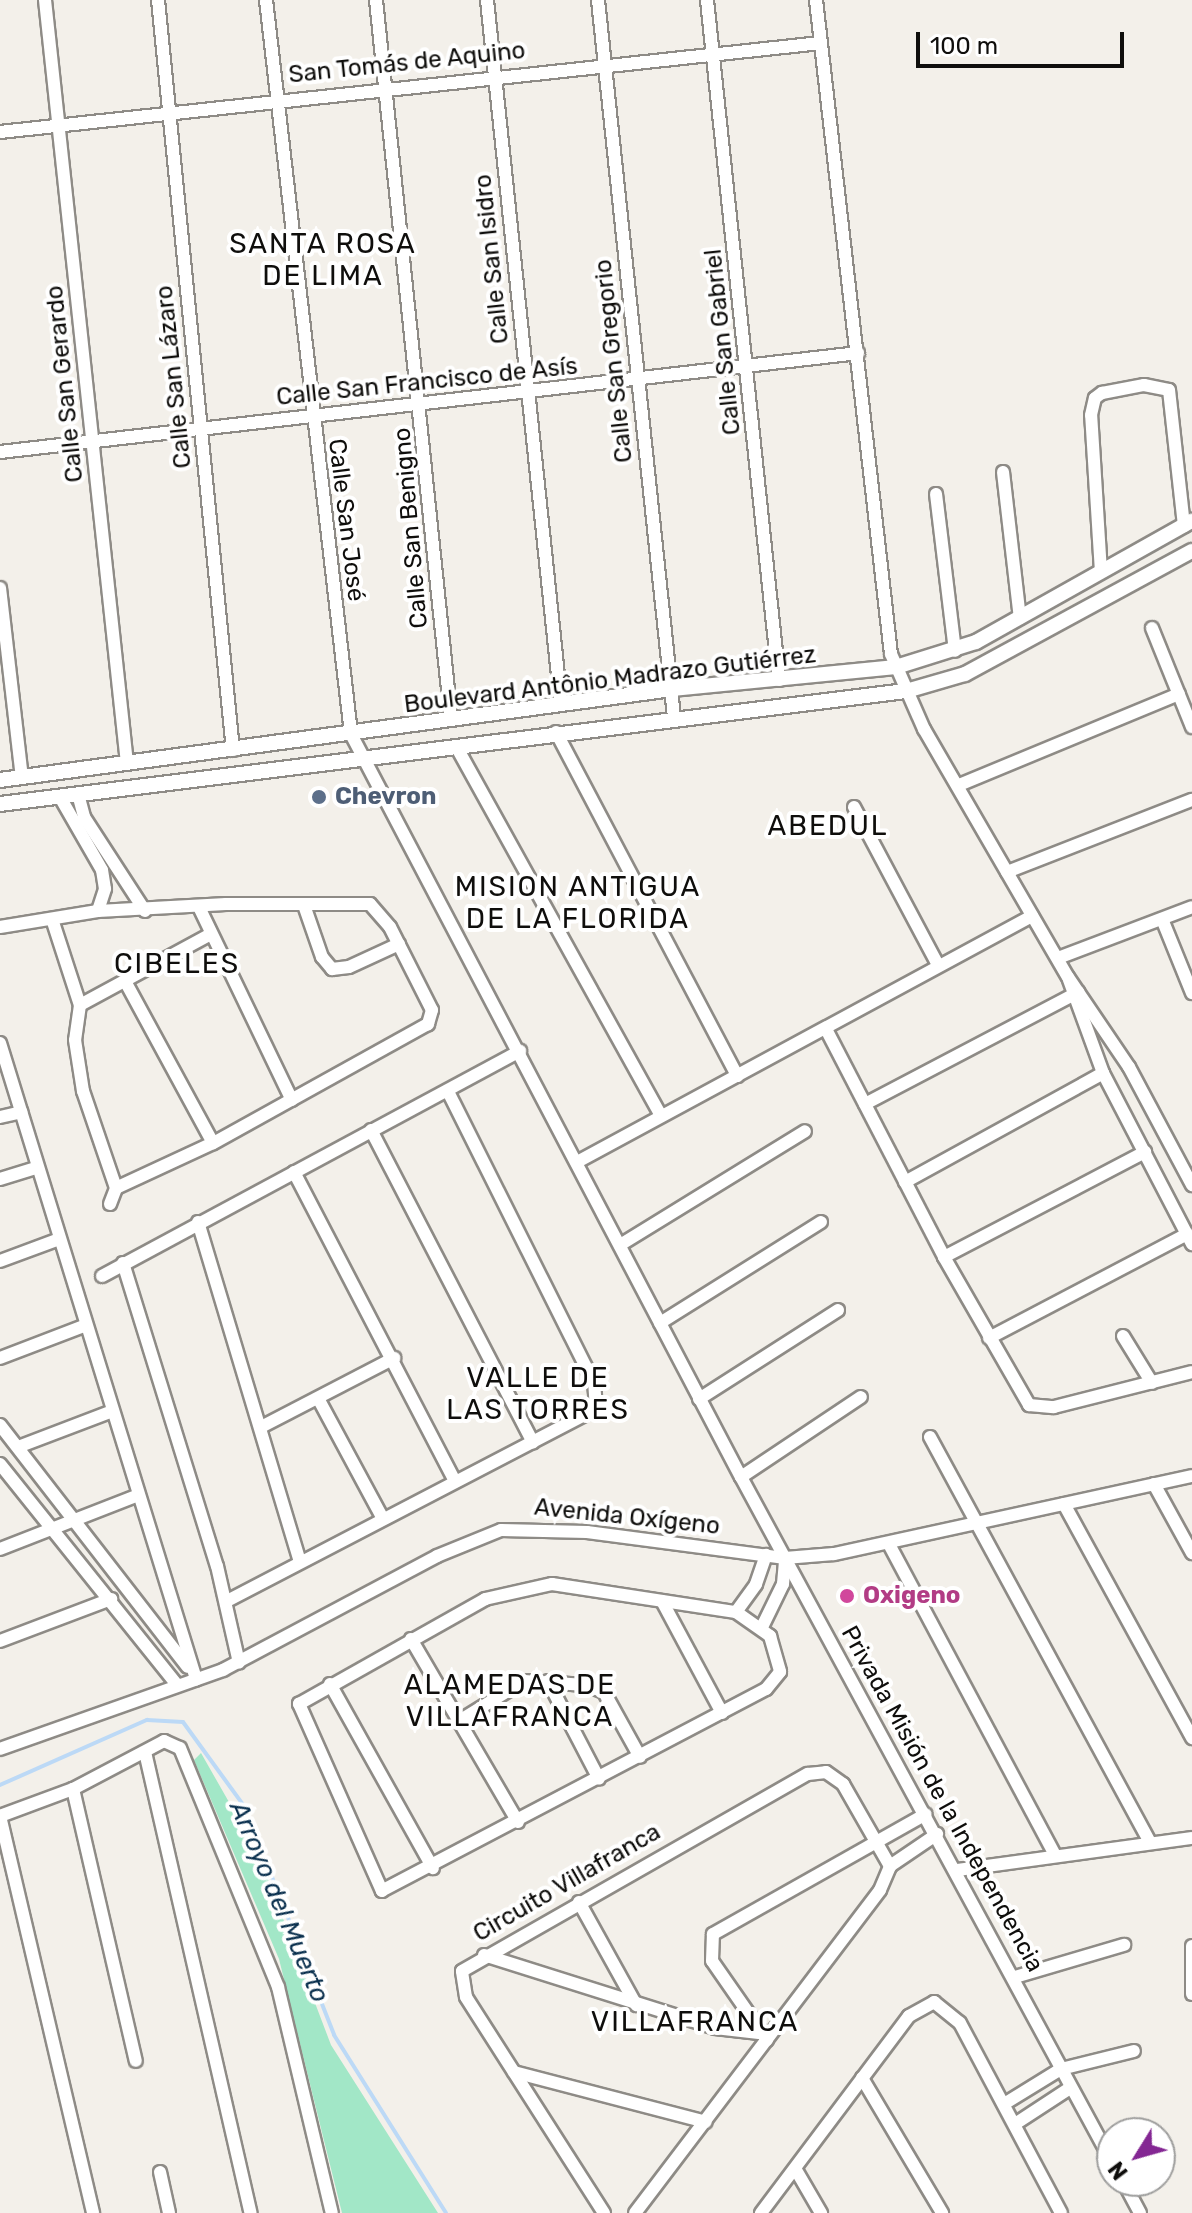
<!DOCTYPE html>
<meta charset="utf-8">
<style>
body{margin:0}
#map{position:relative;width:1192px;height:2213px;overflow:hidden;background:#f3f0ea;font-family:Rubik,sans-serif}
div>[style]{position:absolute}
.green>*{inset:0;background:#a2e7c7}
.stream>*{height:4px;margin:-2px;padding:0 2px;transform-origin:2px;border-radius:2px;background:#bcd9f6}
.roads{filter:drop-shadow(2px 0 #8e8b86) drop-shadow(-2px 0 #8e8b86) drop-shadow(0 2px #8e8b86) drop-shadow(0 -2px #8e8b86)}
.minor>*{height:12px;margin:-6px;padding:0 6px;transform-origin:6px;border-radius:6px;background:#fff}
.tertiary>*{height:14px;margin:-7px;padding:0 7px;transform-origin:7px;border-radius:7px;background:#fff}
.dots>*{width:22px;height:22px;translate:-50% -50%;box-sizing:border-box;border:4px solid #fff;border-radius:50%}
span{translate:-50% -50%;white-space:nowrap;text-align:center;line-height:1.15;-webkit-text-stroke:8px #fff;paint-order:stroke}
.street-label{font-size:24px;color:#0f0e0c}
.service-label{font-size:24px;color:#4e5e75;font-weight:700}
.left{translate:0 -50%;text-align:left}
.hotel-label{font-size:24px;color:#b23c85;font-weight:700}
.water-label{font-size:26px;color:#0a304e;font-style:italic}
.quarter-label{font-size:28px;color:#0f0e0c;letter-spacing:2px}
.north{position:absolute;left:1096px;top:2117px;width:80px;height:80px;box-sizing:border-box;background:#fff;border:2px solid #9f9f9e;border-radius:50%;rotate:233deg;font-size:22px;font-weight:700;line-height:32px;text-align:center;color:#0f0e0c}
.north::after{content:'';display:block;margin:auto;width:28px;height:36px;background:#842793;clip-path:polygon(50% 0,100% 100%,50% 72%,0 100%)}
.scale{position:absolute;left:916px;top:32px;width:208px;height:36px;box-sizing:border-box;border:4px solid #0f0e0c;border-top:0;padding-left:10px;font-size:24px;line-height:28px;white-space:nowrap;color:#0f0e0c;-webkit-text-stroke:6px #fff;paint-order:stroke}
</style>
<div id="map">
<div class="green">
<i style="clip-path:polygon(201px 1753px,258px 1853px,331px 2045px,438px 2213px,342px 2213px,279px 1959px,194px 1760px)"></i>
</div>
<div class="stream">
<i style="left:0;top:1785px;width:161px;rotate:-23.9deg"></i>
<i style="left:147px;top:1720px;width:36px;rotate:3deg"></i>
<i style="left:183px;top:1722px;width:104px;rotate:54deg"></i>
<i style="left:244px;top:1806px;width:246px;rotate:68.5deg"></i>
<i style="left:334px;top:2035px;width:210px;rotate:57.8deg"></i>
</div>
<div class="roads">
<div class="minor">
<i style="left:45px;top:0;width:767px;rotate:83.87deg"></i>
<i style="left:158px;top:0;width:754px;rotate:84.29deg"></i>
<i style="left:266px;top:0;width:739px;rotate:83.39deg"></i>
<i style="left:351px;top:734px;width:839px;rotate:62.31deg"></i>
<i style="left:741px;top:1477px;width:779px;rotate:61.56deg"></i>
<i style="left:376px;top:0;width:723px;rotate:84.04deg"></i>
<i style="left:487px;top:0;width:708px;rotate:84deg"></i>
<i style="left:598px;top:0;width:721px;rotate:83.95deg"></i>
<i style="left:707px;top:0;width:684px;rotate:83.96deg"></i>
<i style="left:816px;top:0;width:658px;rotate:83.46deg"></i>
<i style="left:891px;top:654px;width:82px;rotate:66.3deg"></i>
<i style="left:924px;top:729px;width:287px;rotate:59.9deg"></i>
<i style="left:1068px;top:977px;width:109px;rotate:55.9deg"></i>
<i style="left:1129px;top:1067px;width:134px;rotate:61.9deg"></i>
<i style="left:0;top:132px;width:825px;rotate:-6.19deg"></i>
<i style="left:0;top:452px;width:864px;rotate:-6.58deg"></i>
<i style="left:1003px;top:472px;width:147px;rotate:83.4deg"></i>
<i style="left:936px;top:494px;width:158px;rotate:83.1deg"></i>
<i style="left:1101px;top:572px;width:157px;rotate:-93.6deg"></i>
<i style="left:1091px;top:415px;width:17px;rotate:-77deg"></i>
<i style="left:1095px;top:398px;width:9px;rotate:-36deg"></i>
<i style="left:1102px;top:393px;width:43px;rotate:-10.8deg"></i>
<i style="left:1144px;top:385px;width:25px;rotate:11deg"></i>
<i style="left:1169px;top:390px;width:137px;rotate:83.7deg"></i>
<i style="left:0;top:588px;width:190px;rotate:83.4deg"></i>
<i style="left:1152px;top:628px;width:107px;rotate:68deg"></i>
<i style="left:556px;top:732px;width:389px;rotate:62.2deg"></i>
<i style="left:456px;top:746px;width:423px;rotate:61deg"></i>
<i style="left:959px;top:785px;width:238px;rotate:-22.5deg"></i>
<i style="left:78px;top:794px;width:24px;rotate:75deg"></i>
<i style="left:84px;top:817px;width:112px;rotate:57deg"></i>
<i style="left:60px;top:797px;width:84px;rotate:60.1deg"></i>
<i style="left:102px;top:870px;width:19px;rotate:81deg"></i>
<i style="left:105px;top:889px;width:23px;rotate:108deg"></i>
<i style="left:854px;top:807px;width:179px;rotate:62deg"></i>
<i style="left:1007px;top:872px;width:199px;rotate:-21.3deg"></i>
<i style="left:199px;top:907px;width:214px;rotate:64.3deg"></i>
<i style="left:305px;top:908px;width:52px;rotate:70.9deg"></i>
<i style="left:322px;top:957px;width:16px;rotate:50deg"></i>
<i style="left:332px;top:969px;width:17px;rotate:-7deg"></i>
<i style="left:349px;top:967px;width:55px;rotate:-24.7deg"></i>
<i style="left:52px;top:919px;width:90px;rotate:72deg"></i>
<i style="left:80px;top:1005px;width:35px;rotate:98deg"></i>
<i style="left:75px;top:1040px;width:52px;rotate:81.1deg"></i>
<i style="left:83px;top:1091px;width:102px;rotate:71.2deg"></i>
<i style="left:1162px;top:919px;width:80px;rotate:67.9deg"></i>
<i style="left:0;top:927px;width:99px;rotate:-9.3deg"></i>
<i style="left:98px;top:911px;width:128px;rotate:-3.1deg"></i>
<i style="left:226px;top:904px;width:144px"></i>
<i style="left:370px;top:904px;width:30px;rotate:49deg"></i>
<i style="left:390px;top:927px;width:93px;rotate:63.2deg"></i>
<i style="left:432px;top:1010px;width:15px;rotate:106deg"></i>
<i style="left:428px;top:1024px;width:246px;rotate:151deg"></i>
<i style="left:213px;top:1143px;width:107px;rotate:155.1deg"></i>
<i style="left:1058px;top:958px;width:143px;rotate:-20.8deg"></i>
<i style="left:1069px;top:980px;width:99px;rotate:69.9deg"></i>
<i style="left:1103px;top:1073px;width:193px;rotate:62.5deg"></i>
<i style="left:125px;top:981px;width:184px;rotate:61.5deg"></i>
<i style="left:80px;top:1005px;width:149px;rotate:-28.5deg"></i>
<i style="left:826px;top:1029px;width:257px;rotate:62.6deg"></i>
<i style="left:944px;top:1257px;width:171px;rotate:60.1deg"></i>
<i style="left:1029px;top:1405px;width:25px;rotate:5deg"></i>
<i style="left:1054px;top:1407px;width:142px;rotate:-14.2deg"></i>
<i style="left:0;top:1043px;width:666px;rotate:72.87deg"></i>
<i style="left:865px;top:1104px;width:241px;rotate:-27.7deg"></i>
<i style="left:0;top:1117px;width:22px;rotate:-13deg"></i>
<i style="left:371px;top:1130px;width:352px;rotate:62.6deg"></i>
<i style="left:579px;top:1161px;width:515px;rotate:-28.41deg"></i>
<i style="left:294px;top:1172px;width:347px;rotate:62.5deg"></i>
<i style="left:0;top:1179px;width:39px;rotate:-17deg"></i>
<i style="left:905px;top:1182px;width:226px;rotate:-28.8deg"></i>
<i style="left:110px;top:1204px;width:17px;rotate:-69deg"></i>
<i style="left:198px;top:1222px;width:354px;rotate:73.3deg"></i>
<i style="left:620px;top:1245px;width:217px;rotate:-31.6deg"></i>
<i style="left:944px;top:1257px;width:227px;rotate:-27.6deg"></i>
<i style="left:0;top:1261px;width:63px;rotate:-20.4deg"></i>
<i style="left:123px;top:1263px;width:317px;rotate:72.8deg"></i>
<i style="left:217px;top:1566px;width:99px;rotate:77.2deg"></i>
<i style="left:102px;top:1276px;width:475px;rotate:-28.3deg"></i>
<i style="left:660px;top:1323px;width:190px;rotate:-32.1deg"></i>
<i style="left:1123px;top:1336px;width:55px;rotate:58.3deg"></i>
<i style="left:989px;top:1338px;width:224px;rotate:-27.7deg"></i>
<i style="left:0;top:1358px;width:90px;rotate:-20.9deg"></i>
<i style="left:699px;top:1399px;width:165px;rotate:-32.6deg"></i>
<i style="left:319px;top:1400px;width:135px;rotate:61.7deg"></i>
<i style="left:0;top:1425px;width:306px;rotate:52.2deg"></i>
<i style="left:263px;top:1426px;width:148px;rotate:-27.4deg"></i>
<i style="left:930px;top:1437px;width:462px;rotate:61.5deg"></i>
<i style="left:18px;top:1447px;width:98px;rotate:-20.8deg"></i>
<i style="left:0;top:1464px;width:283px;rotate:51.3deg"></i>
<i style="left:741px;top:1477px;width:144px;rotate:-33.7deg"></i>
<i style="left:1154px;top:1484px;width:79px;rotate:61.2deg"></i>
<i style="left:1064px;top:1504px;width:267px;rotate:61.3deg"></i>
<i style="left:890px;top:1546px;width:350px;rotate:61.9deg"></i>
<i style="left:0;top:1549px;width:146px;rotate:-21.3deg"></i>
<i style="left:552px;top:1584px;width:186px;rotate:8.7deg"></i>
<i style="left:736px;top:1612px;width:42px;rotate:35.2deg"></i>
<i style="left:770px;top:1636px;width:37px;rotate:74deg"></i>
<i style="left:780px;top:1672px;width:22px;rotate:129deg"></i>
<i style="left:766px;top:1689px;width:434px;rotate:152.3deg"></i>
<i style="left:382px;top:1891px;width:205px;rotate:-113.9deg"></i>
<i style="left:299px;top:1704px;width:214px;rotate:-29.4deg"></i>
<i style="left:485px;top:1599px;width:69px;rotate:-12.6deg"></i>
<i style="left:227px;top:1601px;width:416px;rotate:-27.5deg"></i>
<i style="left:596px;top:1409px;width:26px;rotate:-94deg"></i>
<i style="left:594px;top:1383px;width:326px;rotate:-116.6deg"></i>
<i style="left:662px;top:1601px;width:127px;rotate:61.8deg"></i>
<i style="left:736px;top:1612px;width:34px;rotate:-54deg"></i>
<i style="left:756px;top:1584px;width:31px;rotate:-71deg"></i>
<i style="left:762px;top:1627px;width:48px;rotate:-64deg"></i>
<i style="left:783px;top:1584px;width:23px;rotate:-85deg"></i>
<i style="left:411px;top:1639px;width:212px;rotate:59.7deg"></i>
<i style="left:0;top:1641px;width:119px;rotate:-20.7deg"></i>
<i style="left:548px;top:1681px;width:110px;rotate:62.5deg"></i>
<i style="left:330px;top:1684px;width:211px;rotate:60.8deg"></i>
<i style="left:459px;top:1721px;width:76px;rotate:-31.6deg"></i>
<i style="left:524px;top:1681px;width:62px;rotate:3.7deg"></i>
<i style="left:586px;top:1685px;width:19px;rotate:21deg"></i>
<i style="left:604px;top:1692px;width:74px;rotate:61deg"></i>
<i style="left:0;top:1749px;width:237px;rotate:-19.5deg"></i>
<i style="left:223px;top:1670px;width:242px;rotate:-28deg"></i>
<i style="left:437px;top:1556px;width:69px;rotate:-22.1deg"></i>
<i style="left:501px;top:1530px;width:86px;rotate:1.3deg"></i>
<i style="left:587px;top:1532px;width:200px;rotate:7.5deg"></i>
<i style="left:785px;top:1558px;width:49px;rotate:-4.7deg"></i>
<i style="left:834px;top:1554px;width:366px;rotate:-12.3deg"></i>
<i style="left:145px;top:1752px;width:473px;rotate:77.1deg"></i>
<i style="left:73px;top:1789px;width:279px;rotate:77deg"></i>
<i style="left:0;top:1816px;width:78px;rotate:-20.3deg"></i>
<i style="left:73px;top:1789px;width:103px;rotate:-27.8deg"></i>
<i style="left:164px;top:1741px;width:17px;rotate:24deg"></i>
<i style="left:180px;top:1748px;width:258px;rotate:67.7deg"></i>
<i style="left:278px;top:1987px;width:232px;rotate:76.6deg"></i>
<i style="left:0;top:1816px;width:408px;rotate:76.8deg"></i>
<i style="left:958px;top:1870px;width:236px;rotate:-7.8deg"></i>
<i style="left:579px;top:1902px;width:118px;rotate:61deg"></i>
<i style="left:1192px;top:1946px;width:48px;rotate:90deg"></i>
<i style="left:484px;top:1955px;width:242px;rotate:17.5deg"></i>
<i style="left:715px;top:2028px;width:44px;rotate:6.5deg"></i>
<i style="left:1015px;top:1977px;width:114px;rotate:-16.4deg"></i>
<i style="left:767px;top:2040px;width:96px;rotate:-124.8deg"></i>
<i style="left:712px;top:1961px;width:27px;rotate:-88deg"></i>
<i style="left:713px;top:1934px;width:244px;rotate:-29.4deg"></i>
<i style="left:514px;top:2072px;width:198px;rotate:14.6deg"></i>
<i style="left:862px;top:2078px;width:157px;rotate:59.3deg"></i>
<i style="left:1004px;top:2104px;width:67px;rotate:-31.6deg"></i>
<i style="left:1061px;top:2069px;width:75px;rotate:-13.9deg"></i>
<i style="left:1015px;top:2124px;width:66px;rotate:-33.2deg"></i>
<i style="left:796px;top:2170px;width:50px;rotate:59.8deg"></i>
<i style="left:160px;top:2172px;width:42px;rotate:77.6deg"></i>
<i style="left:1123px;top:2181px;width:36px;rotate:62deg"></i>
<i style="left:604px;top:2213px;width:256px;rotate:-122.6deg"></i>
<i style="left:466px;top:1997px;width:26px;rotate:-99deg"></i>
<i style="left:462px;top:1971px;width:398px;rotate:-29.7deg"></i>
<i style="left:808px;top:1774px;width:18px;rotate:-6deg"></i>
<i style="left:826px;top:1772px;width:21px;rotate:35deg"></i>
<i style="left:843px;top:1784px;width:95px;rotate:60.2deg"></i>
<i style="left:635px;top:2213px;width:405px;rotate:-52.8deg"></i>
<i style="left:880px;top:1890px;width:26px;rotate:-67deg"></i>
<i style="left:890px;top:1866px;width:57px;rotate:-34.2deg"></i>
<i style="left:761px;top:2213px;width:246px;rotate:-53.1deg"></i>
<i style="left:909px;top:2016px;width:29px;rotate:-29deg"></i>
<i style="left:934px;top:2002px;width:33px;rotate:39deg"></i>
<i style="left:960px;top:2023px;width:215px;rotate:62deg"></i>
</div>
<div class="tertiary">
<i style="left:0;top:780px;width:678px;rotate:-7.71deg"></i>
<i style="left:672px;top:689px;width:225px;rotate:-5.6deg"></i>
<i style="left:896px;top:667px;width:84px;rotate:-17.4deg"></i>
<i style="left:976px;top:642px;width:248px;rotate:-29.3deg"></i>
<i style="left:0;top:804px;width:913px;rotate:-7.11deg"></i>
<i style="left:906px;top:691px;width:61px;rotate:-16.1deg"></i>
<i style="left:965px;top:674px;width:258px;rotate:-28.5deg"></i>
</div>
</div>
<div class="dots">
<i style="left:319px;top:797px;background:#5c6f8a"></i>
<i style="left:847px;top:1596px;background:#d1479c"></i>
</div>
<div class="street-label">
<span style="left:407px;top:63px;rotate:-6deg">San Tomás de Aquino</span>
<span style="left:492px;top:259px;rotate:-96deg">Calle San Isidro</span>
<span style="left:723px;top:342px;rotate:-96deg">Calle San Gabriel</span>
<span style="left:614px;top:361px;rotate:-96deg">Calle San Gregorio</span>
<span style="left:174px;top:377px;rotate:-96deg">Calle San Lázaro</span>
<span style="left:427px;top:382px;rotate:-6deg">Calle San Francisco de Asís</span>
<span style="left:65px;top:384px;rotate:-96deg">Calle San Gerardo</span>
<span style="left:346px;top:520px;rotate:83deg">Calle San José</span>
<span style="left:411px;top:528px;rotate:-95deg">Calle San Benigno</span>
<span style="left:610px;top:680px;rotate:-7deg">Boulevard Antônio Madrazo Gutiérrez</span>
<span style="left:627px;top:1517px;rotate:6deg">Avenida Oxígeno</span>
<span style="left:942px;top:1799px;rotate:61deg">Privada Misión de la Independencia</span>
<span style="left:567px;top:1883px;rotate:-30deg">Circuito Villafranca</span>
</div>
<div class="service-label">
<span class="left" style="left:335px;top:797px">Chevron</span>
</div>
<div class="hotel-label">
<span class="left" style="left:863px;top:1596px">Oxigeno</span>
</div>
<div class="water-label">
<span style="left:279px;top:1902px;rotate:67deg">Arroyo del Muerto</span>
</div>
<div class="quarter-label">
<span style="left:323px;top:260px">SANTA ROSA<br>DE LIMA</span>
<span style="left:828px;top:826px">ABEDUL</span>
<span style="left:578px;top:903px">MISION ANTIGUA<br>DE LA FLORIDA</span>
<span style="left:177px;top:964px">CIBELES</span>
<span style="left:538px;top:1394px">VALLE DE<br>LAS TORRES</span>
<span style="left:510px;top:1701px">ALAMEDAS DE<br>VILLAFRANCA</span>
<span style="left:695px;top:2022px">VILLAFRANCA</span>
</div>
<div class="north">N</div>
<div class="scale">100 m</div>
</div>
